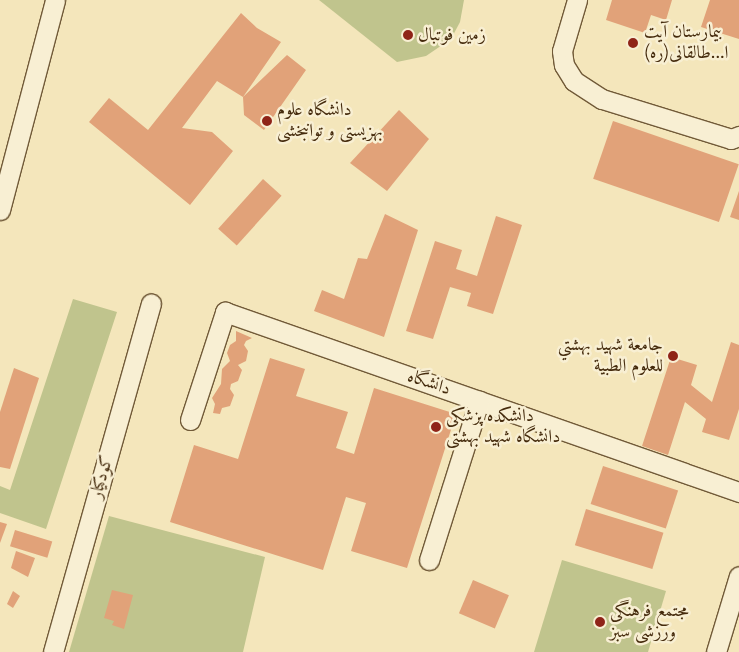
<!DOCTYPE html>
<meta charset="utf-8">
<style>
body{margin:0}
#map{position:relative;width:739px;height:652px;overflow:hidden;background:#f4e6bb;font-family:Cardo,Amiri,serif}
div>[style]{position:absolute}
.green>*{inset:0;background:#c0c48d}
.building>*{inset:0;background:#e1a279;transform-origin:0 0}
.roads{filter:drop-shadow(1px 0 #715a38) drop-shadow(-1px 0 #715a38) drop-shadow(0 1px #715a38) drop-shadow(0 -1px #715a38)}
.minor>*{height:19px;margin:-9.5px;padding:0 9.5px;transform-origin:9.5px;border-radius:9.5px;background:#f8efd3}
.dots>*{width:14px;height:14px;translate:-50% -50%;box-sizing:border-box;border:2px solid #f8efd3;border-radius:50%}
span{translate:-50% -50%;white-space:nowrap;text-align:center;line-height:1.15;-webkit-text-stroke:5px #f8efd3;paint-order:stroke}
.poi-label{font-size:18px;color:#452b0d}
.left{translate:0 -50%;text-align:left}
.right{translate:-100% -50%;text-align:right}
.street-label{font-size:18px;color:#452b0d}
</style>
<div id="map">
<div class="green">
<i style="clip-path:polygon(319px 0,464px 0,460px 22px,451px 39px,426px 56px,397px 62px)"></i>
<i style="clip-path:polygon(73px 299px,117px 312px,46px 529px,0 513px,0 486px,10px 490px)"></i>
<i style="clip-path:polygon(109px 516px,265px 557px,243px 652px,69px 652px)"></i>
<i style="clip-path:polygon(562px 560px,666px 591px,648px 652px,534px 652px)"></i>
</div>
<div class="building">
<i style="clip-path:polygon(612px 0,672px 0,666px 20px,651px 15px,645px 33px,606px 20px)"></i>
<i style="clip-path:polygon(710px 0,739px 0,739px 39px,701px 27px)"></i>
<i style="clip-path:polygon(241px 13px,257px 28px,281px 42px,243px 97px,287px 55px,306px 70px,264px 130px,244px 115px,243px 97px,217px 81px,182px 128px,212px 132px,233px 151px,190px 205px,89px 122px,109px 98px,148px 130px)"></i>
<i style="clip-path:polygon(399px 110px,429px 139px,387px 191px,350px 163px)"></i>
<i style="left:613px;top:121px;width:133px;height:61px;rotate:19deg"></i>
<i style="left:263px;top:179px;width:25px;height:67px;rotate:42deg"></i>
<i style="clip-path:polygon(739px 191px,739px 220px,730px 217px)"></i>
<i style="clip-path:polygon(385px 214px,418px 230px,384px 337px,314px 311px,322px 290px,344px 299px,358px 258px,367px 259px)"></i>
<i style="clip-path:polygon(496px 216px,522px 225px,493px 314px,467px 306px,471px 293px,450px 287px,433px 339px,406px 331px,435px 241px,462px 250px,456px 269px,477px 276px)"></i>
<i style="clip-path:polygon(236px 331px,252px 338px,246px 341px,244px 345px,248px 351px,246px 361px,238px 365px,242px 370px,238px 381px,231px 384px,230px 389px,234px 395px,230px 406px,222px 408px,220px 414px,213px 413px,215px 404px,212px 398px,221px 384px,222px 369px,230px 361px,227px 353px,230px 345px,236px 341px)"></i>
<i style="clip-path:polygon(731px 342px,739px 345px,739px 409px,729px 440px,702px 432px,706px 419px,685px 402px,668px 455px,642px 446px,671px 357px,697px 365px,691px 385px,712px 402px)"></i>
<i style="clip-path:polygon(270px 358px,305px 369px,296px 396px,348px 412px,336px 448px,354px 454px,374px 388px,456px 414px,407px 568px,351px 551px,366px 503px,346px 497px,323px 570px,170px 522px,194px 445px,238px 459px)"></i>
<i style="clip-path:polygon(14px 368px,39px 378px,10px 469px,0 467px,0 412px)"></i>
<i style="left:603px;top:466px;width:79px;height:40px;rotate:18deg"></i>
<i style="left:586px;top:509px;width:81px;height:38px;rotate:17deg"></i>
<i style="clip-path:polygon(0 522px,7px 524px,0 543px)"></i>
<i style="left:15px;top:530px;width:39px;height:17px;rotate:17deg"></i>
<i style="clip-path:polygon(16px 551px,35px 558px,28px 577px,11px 568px)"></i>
<i style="left:473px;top:580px;width:39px;height:36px;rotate:23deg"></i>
<i style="clip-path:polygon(112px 590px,133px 595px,124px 629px,112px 625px,114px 621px,104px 618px)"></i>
<i style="clip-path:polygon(13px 591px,20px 596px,13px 608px,7px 604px)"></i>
</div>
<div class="roads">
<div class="minor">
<i style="left:577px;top:0;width:53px;rotate:106.4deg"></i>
<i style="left:562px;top:51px;width:14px;rotate:82deg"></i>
<i style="left:564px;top:65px;width:19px;rotate:58deg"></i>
<i style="left:574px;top:81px;width:33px;rotate:33deg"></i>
<i style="left:602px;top:99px;width:135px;rotate:17.2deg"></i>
<i style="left:731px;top:139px;width:9px;rotate:-21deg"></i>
<i style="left:0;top:210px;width:217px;rotate:-75.3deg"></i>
<i style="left:190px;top:420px;width:114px;rotate:-72deg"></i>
<i style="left:225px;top:312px;width:545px;rotate:19.3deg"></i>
<i style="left:429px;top:560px;width:167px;rotate:-72.5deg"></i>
<i style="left:53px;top:652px;width:362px;rotate:-74.3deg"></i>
<i style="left:716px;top:652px;width:79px;rotate:-73.2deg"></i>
</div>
</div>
<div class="dots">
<i style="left:408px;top:35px;background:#8f2418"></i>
<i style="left:633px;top:43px;background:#8f2418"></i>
<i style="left:267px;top:121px;background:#8f2418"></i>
<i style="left:673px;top:356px;background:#8f2418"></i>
<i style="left:436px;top:427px;background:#8f2418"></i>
<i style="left:600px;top:622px;background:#8f2418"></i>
</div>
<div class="poi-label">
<span class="left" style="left:644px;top:43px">بیمارستان آیت<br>ا...طالقانی(ره)</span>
<span class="left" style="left:418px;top:35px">زمین فوتبال</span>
<span class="left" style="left:277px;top:121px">دانشگاه علوم<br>بهزیستی و توانبخشی</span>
<span class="right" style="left:663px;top:356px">جامعة شهيد بهشتي<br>للعلوم الطبية</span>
<span class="left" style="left:446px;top:427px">دانشکده پزشکی<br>دانشگاه شهید بهشتی</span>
<span class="left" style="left:610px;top:622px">مجتمع فرهنگی<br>ورزشی سبز</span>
</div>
<div class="street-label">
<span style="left:429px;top:383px;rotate:19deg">دانشگاه</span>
<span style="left:102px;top:477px;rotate:-74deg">کودکیار</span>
</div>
</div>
